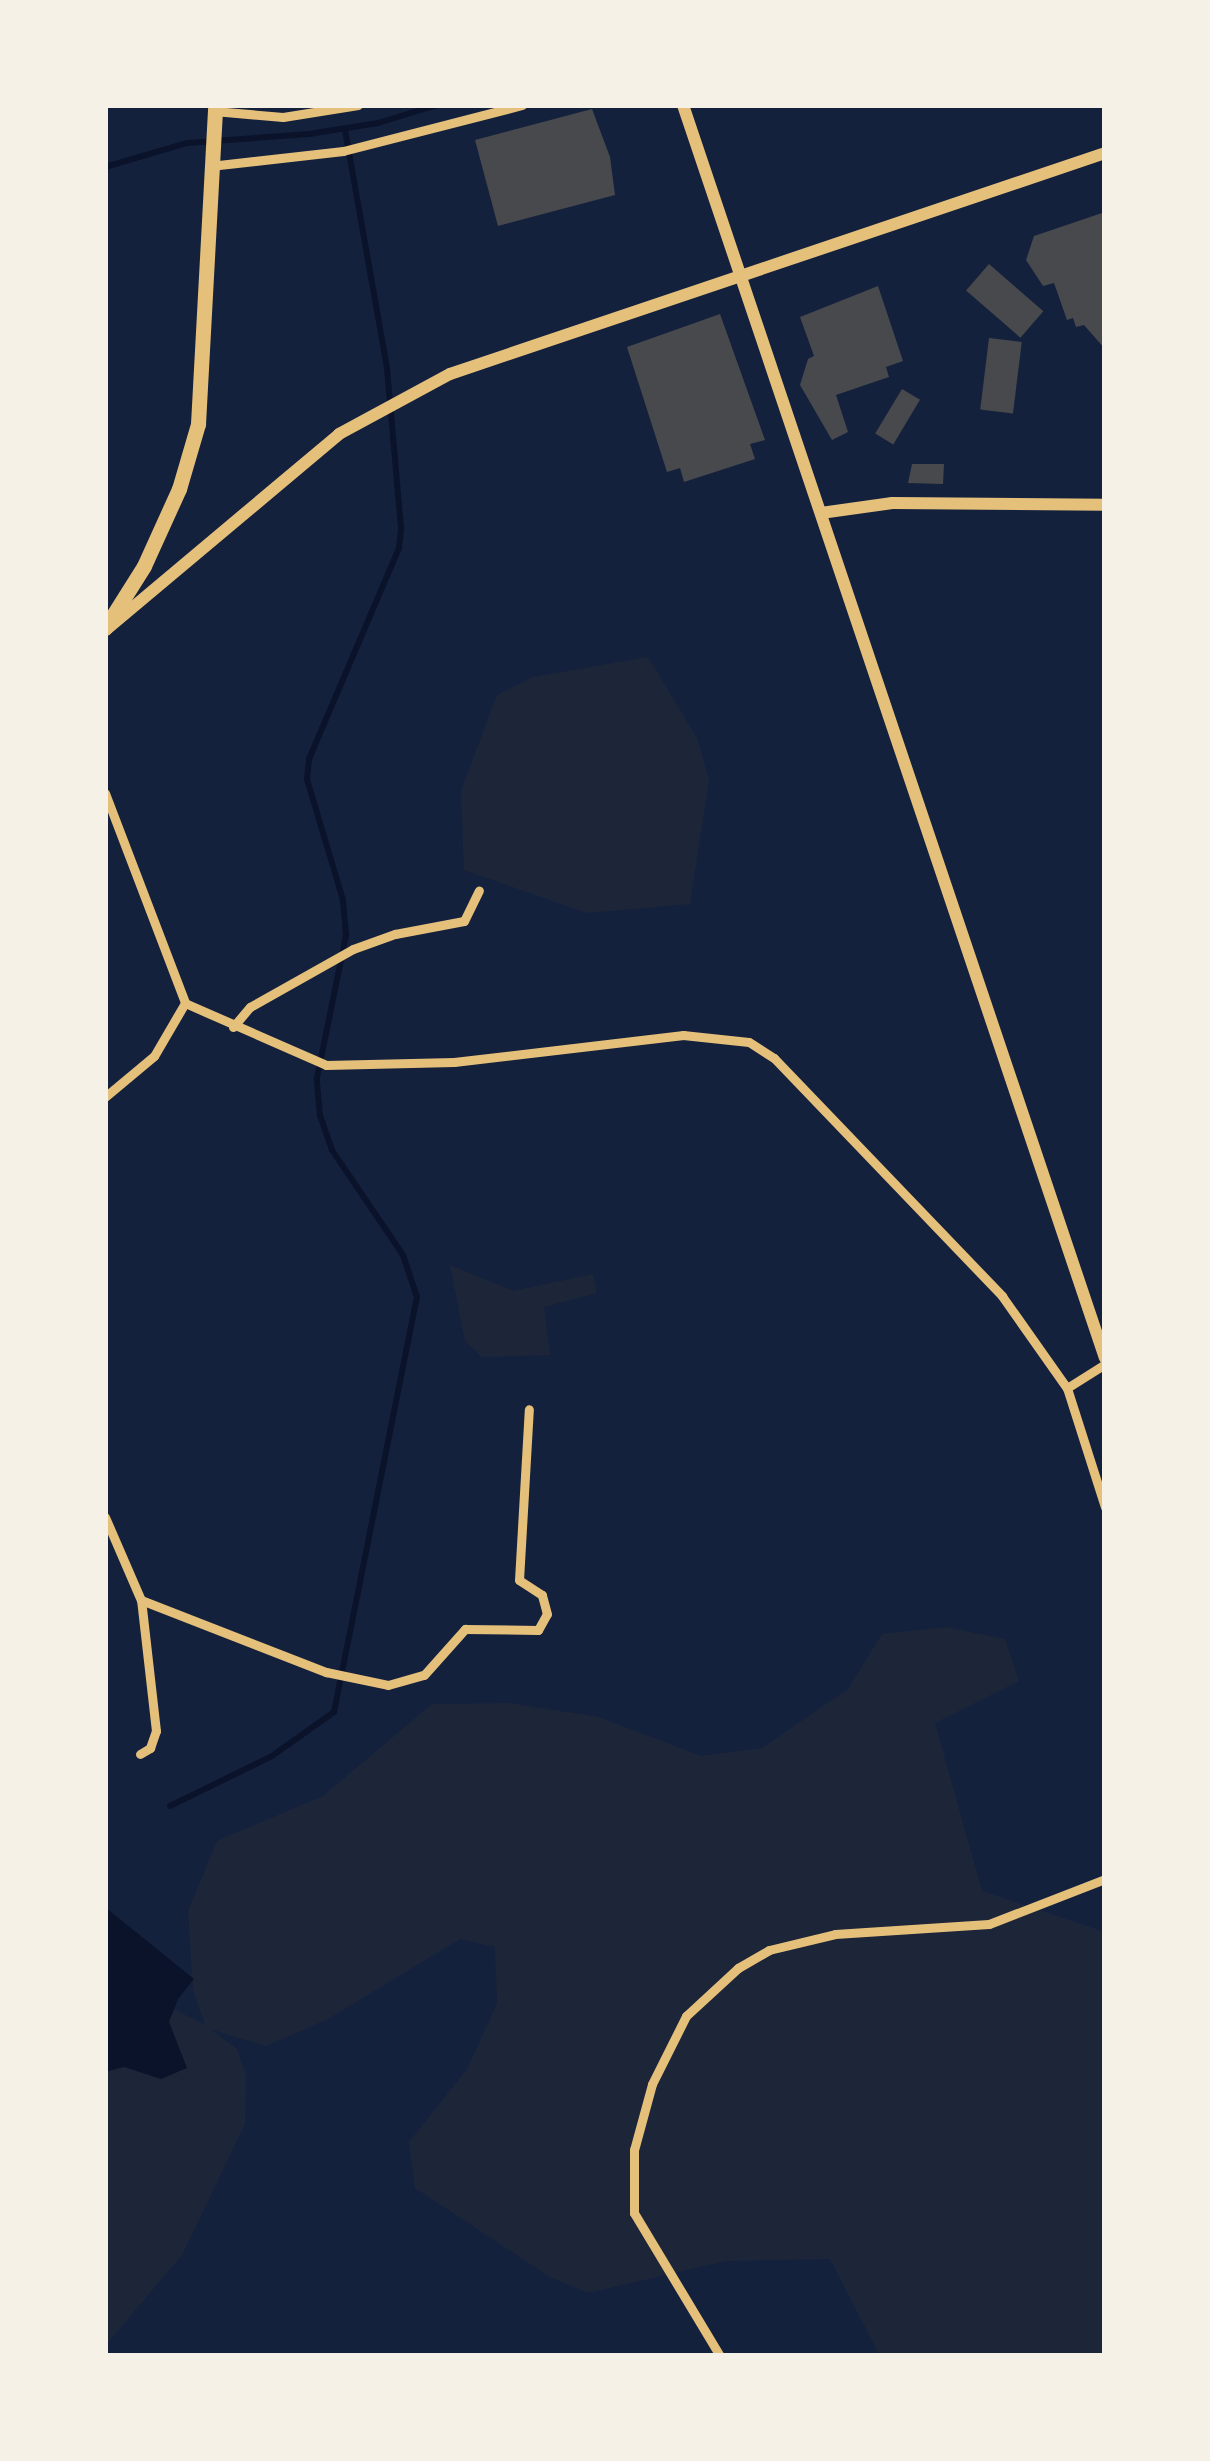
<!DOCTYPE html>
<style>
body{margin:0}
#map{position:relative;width:1210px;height:2461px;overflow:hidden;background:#14213d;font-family:"Space Grotesk",sans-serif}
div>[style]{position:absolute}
.green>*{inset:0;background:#1d2539}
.water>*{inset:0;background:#0b132b}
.stream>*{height:6px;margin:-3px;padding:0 3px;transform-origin:3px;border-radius:3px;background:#0b132b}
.building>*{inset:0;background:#48494c;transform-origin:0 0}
.minor>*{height:9px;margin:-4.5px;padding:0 4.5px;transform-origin:4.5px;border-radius:4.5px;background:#e5c07b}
.tertiary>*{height:12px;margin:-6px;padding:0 6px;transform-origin:6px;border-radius:6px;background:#e5c07b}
.primary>*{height:15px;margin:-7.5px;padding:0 7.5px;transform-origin:7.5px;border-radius:7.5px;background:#e5c07b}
span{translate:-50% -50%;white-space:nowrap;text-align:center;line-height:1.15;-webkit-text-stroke:12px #f6f1e7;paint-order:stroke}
.frame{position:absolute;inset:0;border:108px solid #f6f1e7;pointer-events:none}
</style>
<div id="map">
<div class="green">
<i style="clip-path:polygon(648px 657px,697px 738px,709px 780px,690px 904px,587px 913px,464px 870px,461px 791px,497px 695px,533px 677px)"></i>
<i style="clip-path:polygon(450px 1265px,513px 1291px,593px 1274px,597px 1293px,544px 1307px,550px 1355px,482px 1357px,465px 1341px)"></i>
<i style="clip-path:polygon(946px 1627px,1005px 1639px,1019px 1681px,935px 1723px,982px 1891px,1105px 1932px,1105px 2356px,880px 2356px,830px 2259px,726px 2261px,588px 2293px,550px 2277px,415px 2188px,409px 2142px,467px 2069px,497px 2004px,495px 1947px,460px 1939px,328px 2019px,266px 2046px,210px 2029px,237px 2049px,246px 2076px,245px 2124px,182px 2255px,105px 2346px,105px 2012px,174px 2009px,205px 2025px,193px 1990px,188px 1911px,217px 1841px,323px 1796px,432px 1704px,508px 1703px,599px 1717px,701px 1756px,762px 1748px,848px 1689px,882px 1634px)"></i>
</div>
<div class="water">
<i style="clip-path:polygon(105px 1907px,194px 1979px,178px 1999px,169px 2022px,187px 2068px,161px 2079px,124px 2067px,105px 2072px)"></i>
</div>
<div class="stream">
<i style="left:105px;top:167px;width:85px;rotate:-16.3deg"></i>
<i style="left:187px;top:143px;width:122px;rotate:-4.2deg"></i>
<i style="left:309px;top:134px;width:70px;rotate:-9.1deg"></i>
<i style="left:378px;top:123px;width:62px;rotate:-17deg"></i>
<i style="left:170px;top:1806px;width:114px;rotate:-26.1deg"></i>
<i style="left:272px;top:1756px;width:76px;rotate:-35.4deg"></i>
<i style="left:334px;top:1712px;width:423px;rotate:-78.7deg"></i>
<i style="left:417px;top:1297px;width:44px;rotate:-108.4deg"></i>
<i style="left:403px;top:1255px;width:127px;rotate:-124.1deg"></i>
<i style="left:332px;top:1150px;width:36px;rotate:-109deg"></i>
<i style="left:320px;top:1116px;width:38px;rotate:-95deg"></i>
<i style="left:317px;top:1078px;width:146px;rotate:-78.5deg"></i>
<i style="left:346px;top:935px;width:35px;rotate:-95deg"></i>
<i style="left:343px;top:900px;width:126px;rotate:-106.6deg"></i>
<i style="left:307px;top:779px;width:20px;rotate:-84deg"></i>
<i style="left:309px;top:759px;width:229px;rotate:-66.9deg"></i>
<i style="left:399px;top:548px;width:20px;rotate:-84deg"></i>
<i style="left:401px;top:528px;width:161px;rotate:-95deg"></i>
<i style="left:387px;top:368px;width:243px;rotate:-100deg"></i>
</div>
<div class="building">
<i style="clip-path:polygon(592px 109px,610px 157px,615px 195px,498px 226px,475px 140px)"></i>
<i style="clip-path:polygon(1105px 212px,1105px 349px,1084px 325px,1076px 327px,1073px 318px,1067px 320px,1054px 283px,1043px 286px,1026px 260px,1034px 236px)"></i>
<i style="left:989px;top:264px;width:72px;height:35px;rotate:41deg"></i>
<i style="clip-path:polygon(878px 286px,903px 361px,886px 367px,889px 377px,836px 395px,848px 432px,832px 440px,800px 385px,808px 359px,814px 356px,800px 317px)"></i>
<i style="clip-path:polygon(720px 314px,765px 440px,750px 444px,755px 459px,684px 482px,680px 468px,667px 472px,627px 347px)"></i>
<i style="left:989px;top:338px;width:33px;height:72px;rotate:7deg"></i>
<i style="left:902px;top:389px;width:21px;height:52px;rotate:31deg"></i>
<i style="clip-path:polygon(912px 464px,944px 464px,943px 484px,908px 483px)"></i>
</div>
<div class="minor">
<i style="left:214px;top:111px;width:69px;rotate:5deg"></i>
<i style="left:283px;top:117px;width:76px;rotate:-9.1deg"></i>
<i style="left:210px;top:166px;width:134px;rotate:-6.4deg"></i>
<i style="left:343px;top:151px;width:185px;rotate:-14.4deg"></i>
<i style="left:105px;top:793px;width:225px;rotate:69.1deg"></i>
<i style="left:185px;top:1003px;width:61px;rotate:120.3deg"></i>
<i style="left:154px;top:1056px;width:64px;rotate:140.1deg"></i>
<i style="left:185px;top:1003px;width:154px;rotate:23.7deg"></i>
<i style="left:326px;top:1065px;width:128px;rotate:-1.3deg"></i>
<i style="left:454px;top:1062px;width:231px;rotate:-6.7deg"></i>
<i style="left:683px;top:1035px;width:66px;rotate:6.1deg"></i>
<i style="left:749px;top:1042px;width:30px;rotate:33deg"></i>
<i style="left:774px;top:1058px;width:330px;rotate:46.2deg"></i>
<i style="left:1002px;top:1296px;width:113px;rotate:54.8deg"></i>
<i style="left:1067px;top:1388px;width:125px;rotate:72.3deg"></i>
<i style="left:233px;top:1027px;width:26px;rotate:-50deg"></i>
<i style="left:250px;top:1007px;width:118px;rotate:-29.4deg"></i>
<i style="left:353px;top:949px;width:45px;rotate:-19.7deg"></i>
<i style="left:395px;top:934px;width:70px;rotate:-10.7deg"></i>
<i style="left:464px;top:921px;width:34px;rotate:-64deg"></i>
<i style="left:1067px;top:1388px;width:45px;rotate:-32.3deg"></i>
<i style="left:105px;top:1517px;width:90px;rotate:66.6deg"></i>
<i style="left:141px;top:1600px;width:199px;rotate:21.3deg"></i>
<i style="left:326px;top:1672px;width:63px;rotate:11.8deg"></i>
<i style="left:388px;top:1685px;width:37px;rotate:-16deg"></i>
<i style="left:424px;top:1675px;width:62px;rotate:-48.3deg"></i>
<i style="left:465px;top:1629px;width:73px;rotate:0.8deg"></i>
<i style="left:538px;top:1630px;width:18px;rotate:-61deg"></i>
<i style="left:547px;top:1614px;width:20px;rotate:-105deg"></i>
<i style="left:542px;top:1595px;width:27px;rotate:-147deg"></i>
<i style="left:519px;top:1580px;width:171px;rotate:-86.7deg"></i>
<i style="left:140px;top:1754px;width:12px;rotate:-31deg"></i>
<i style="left:150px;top:1748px;width:18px;rotate:-71deg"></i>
<i style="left:156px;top:1731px;width:132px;rotate:-96.5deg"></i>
<i style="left:720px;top:2356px;width:167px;rotate:-121deg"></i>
<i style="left:634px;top:2213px;width:63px;rotate:-90deg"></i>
<i style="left:634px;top:2150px;width:68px;rotate:-74.7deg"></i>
<i style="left:652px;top:2084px;width:76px;rotate:-63.4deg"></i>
<i style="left:686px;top:2016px;width:71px;rotate:-42.7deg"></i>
<i style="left:738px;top:1968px;width:36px;rotate:-30deg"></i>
<i style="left:769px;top:1950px;width:68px;rotate:-13.6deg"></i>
<i style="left:835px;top:1934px;width:154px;rotate:-3.7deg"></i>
<i style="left:989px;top:1924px;width:124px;rotate:-21.2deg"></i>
</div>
<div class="tertiary">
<i style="left:683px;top:105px;width:1322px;rotate:71.39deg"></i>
<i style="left:821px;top:513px;width:72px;rotate:-8deg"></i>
<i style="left:892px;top:503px;width:213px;rotate:0.5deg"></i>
<i style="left:107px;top:629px;width:303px;rotate:-40deg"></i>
<i style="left:339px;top:434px;width:126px;rotate:-28.4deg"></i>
<i style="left:450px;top:374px;width:691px;rotate:-18.64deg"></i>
</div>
<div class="primary">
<i style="left:105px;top:628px;width:73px;rotate:-57.8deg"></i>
<i style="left:144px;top:566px;width:85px;rotate:-65.6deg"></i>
<i style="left:179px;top:489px;width:68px;rotate:-73.7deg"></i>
<i style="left:198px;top:424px;width:319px;rotate:-86.9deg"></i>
</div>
<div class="frame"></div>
</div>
